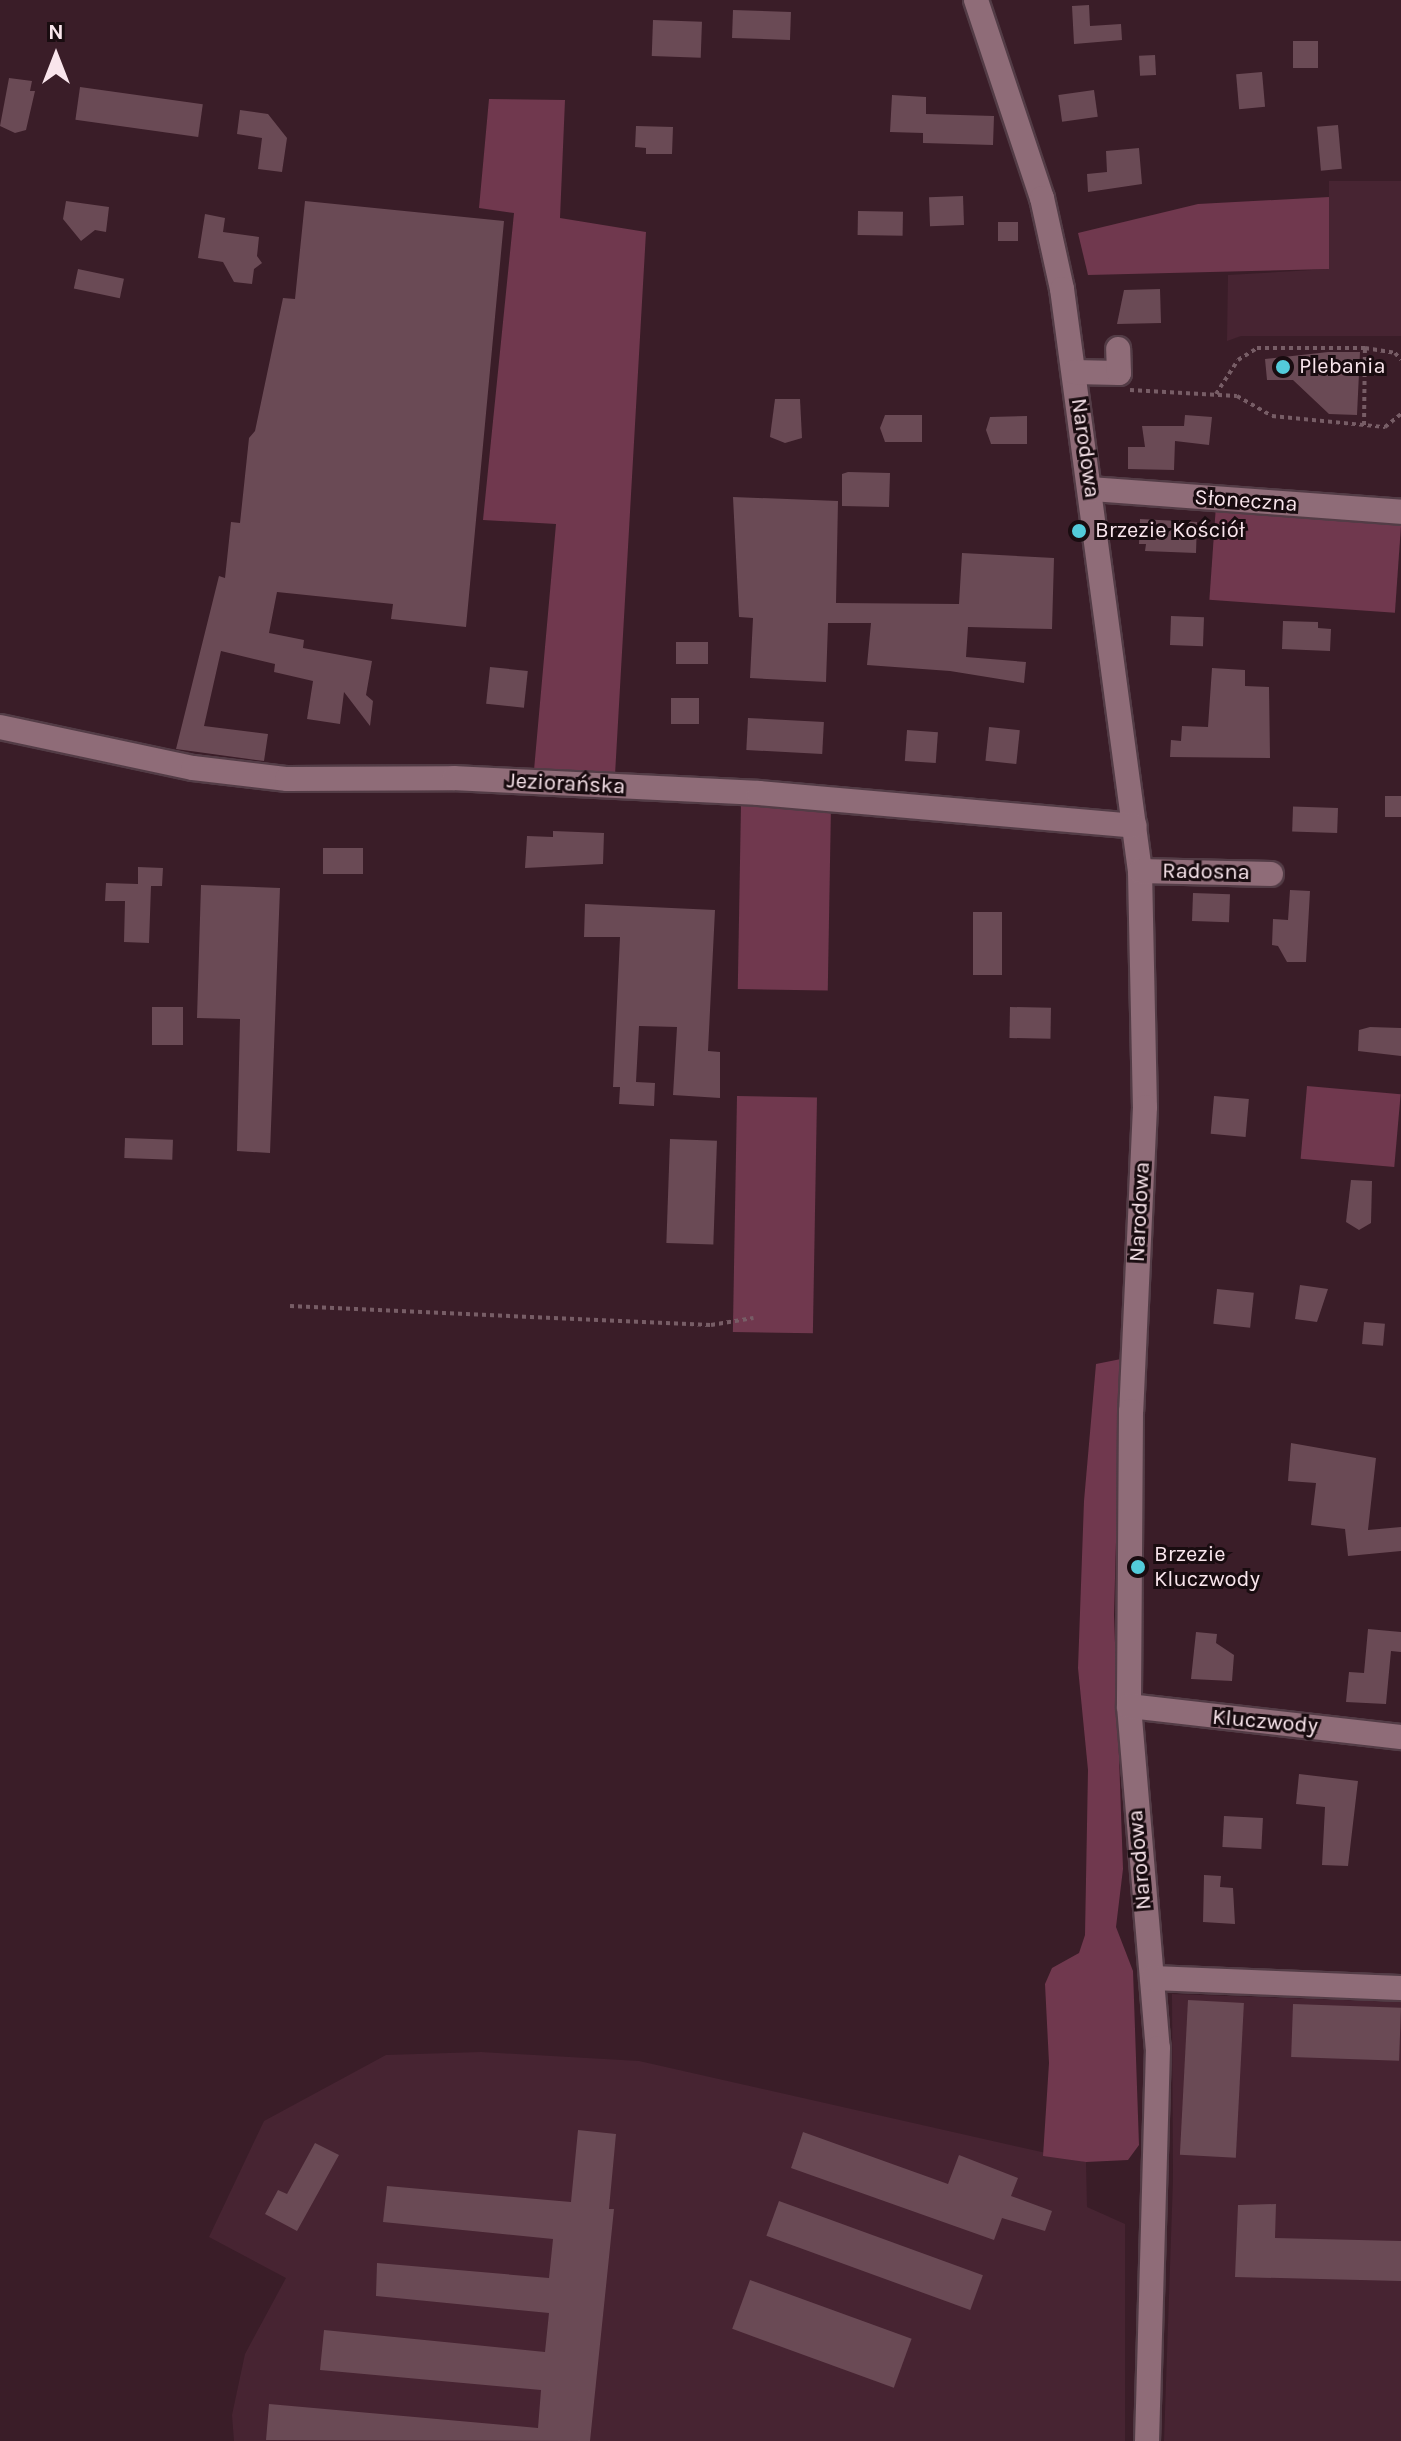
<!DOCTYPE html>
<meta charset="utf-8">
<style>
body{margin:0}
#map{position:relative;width:1401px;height:2441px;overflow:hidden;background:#3a1d28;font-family:Karla,sans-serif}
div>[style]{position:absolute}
.built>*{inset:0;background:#472432}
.green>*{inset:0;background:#70384e;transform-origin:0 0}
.building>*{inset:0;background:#6a4a55;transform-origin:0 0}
.path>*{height:4px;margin-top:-2px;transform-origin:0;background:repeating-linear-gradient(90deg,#775d66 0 4px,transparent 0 8px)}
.roads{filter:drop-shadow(2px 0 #533c46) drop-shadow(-2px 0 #533c46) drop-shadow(0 2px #533c46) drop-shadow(0 -2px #533c46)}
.minor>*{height:24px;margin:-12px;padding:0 12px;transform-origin:12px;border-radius:12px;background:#8f6c78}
.dots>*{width:22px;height:22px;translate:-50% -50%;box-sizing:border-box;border:4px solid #190c10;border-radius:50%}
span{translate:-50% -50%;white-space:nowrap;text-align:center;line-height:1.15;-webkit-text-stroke:6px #190c10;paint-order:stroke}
.poi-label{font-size:22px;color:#f9e5ec}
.left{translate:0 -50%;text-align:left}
.street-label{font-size:22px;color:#f9e5ec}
.north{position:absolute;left:16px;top:16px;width:80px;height:80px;-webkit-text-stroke:6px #190c10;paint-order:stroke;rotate:0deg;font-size:22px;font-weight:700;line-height:32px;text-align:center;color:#f9e5ec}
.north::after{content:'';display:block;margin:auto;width:28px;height:36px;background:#f9e5ec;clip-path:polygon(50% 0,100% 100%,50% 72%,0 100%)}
</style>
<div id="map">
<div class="built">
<i style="clip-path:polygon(1329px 181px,1401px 181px,1401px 336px,1241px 336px,1227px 341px,1228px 275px,1329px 269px)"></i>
<i style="clip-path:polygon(1172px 1994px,1401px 2002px,1401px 2441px,1164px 2441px,1173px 2180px)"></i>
<i style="clip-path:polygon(481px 2052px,639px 2061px,1086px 2162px,1087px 2207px,1125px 2224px,1125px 2441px,234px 2441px,232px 2415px,245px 2354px,286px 2278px,209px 2237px,264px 2121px,386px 2055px)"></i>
</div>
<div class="green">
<i style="clip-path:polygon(489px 99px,565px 100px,560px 218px,646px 232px,615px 775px,534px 770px,556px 524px,483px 520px,514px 213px,479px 208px)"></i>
<i style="clip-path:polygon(1329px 197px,1329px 269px,1088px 275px,1078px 233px,1198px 204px)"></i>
<i style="left:1216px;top:505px;width:186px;height:95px;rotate:4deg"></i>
<i style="left:741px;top:804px;width:90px;height:185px;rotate:1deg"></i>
<i style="left:1307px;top:1086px;width:94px;height:73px;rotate:5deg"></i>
<i style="left:737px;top:1096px;width:80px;height:236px;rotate:1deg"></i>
<i style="clip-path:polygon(1121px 1359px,1114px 1615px,1123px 1869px,1116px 1927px,1133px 1971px,1139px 2145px,1128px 2160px,1086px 2162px,1043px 2156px,1049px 2063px,1045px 1984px,1052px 1968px,1079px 1953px,1085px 1935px,1088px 1770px,1078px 1668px,1084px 1501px,1096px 1364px)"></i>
</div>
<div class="building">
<i style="clip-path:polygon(1089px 5px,1090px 26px,1121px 24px,1122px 40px,1074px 44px,1072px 6px)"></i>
<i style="left:733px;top:10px;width:58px;height:28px;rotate:2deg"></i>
<i style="left:653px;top:20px;width:49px;height:36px;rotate:2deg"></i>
<i style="left:1293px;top:41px;width:25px;height:27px"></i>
<i style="left:1155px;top:55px;width:20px;height:16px;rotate:87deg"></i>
<i style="left:1262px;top:72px;width:35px;height:26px;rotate:85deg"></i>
<i style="clip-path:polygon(9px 78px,32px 81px,30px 91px,35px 91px,26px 130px,15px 133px,0 126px)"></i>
<i style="left:80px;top:87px;width:124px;height:33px;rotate:8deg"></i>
<i style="left:1094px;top:90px;width:27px;height:36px;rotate:82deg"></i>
<i style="clip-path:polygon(892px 95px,926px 97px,926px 114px,994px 116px,993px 145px,923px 143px,923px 133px,890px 132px)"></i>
<i style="clip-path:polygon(240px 110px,268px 114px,287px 138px,282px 172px,258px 169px,262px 138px,237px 134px)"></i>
<i style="left:1338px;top:125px;width:44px;height:21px;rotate:85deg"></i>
<i style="clip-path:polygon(636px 126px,673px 127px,672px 154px,646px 154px,646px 148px,635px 147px)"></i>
<i style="clip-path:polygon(1139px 148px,1142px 184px,1088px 192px,1087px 174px,1107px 172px,1106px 151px)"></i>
<i style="left:963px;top:196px;width:29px;height:34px;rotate:88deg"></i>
<i style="clip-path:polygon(66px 201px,109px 207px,106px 232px,95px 230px,81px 241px,63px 219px)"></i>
<i style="clip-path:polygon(305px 201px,504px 221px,466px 627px,391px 619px,393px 604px,277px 592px,269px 633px,304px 640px,303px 648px,372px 661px,366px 695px,373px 701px,370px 726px,344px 692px,340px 724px,307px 719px,313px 681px,274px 672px,275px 664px,221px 651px,204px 726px,268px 734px,264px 761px,176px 749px,219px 576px,225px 578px,231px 522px,240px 523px,249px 438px,255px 431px,283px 298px,295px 299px)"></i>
<i style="left:858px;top:211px;width:45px;height:24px;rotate:1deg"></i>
<i style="clip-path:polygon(205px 214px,225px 218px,223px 232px,259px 237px,257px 256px,262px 263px,254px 269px,252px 284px,234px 282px,223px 262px,198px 258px)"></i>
<i style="left:998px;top:222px;width:20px;height:19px"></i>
<i style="left:78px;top:269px;width:47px;height:20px;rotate:12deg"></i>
<i style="clip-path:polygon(1160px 289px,1161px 323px,1117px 324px,1124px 290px)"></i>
<i style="clip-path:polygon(1328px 352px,1360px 352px,1357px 415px,1329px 414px,1293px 380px,1267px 380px,1265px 359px)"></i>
<i style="clip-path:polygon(775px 399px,800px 399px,802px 438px,785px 443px,770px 437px)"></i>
<i style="clip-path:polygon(885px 415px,922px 415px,922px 442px,885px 442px,880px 428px)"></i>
<i style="clip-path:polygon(1185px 415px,1212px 417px,1209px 445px,1175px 441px,1174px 470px,1128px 469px,1128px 447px,1145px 447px,1142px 426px,1184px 426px)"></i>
<i style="clip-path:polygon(1027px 416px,1027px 444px,991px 444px,986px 430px,990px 417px)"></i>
<i style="clip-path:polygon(848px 472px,890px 473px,889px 507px,842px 506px,842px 474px)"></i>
<i style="clip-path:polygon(733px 497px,838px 501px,836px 603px,959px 604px,962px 553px,1054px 558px,1052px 629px,968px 627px,966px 657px,1026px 662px,1024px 683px,950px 671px,867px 665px,871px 623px,828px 623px,826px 682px,750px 678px,753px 618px,739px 617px)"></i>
<i style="clip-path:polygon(1140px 519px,1197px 522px,1196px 553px,1145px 551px,1146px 544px,1139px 544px)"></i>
<i style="left:1171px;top:616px;width:33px;height:29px;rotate:2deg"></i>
<i style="clip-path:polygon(1283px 621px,1318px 622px,1318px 628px,1331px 629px,1330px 651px,1282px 649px)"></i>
<i style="left:676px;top:642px;width:32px;height:22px"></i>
<i style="left:490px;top:667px;width:38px;height:37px;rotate:6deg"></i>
<i style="clip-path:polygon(1212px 668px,1245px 670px,1245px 686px,1269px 687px,1270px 758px,1170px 757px,1171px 740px,1181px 741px,1182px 726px,1208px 727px)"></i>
<i style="left:671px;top:698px;width:28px;height:26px"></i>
<i style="left:748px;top:718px;width:76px;height:32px;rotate:3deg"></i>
<i style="left:989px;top:727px;width:31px;height:34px;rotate:6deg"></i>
<i style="left:907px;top:730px;width:31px;height:31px;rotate:4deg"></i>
<i style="left:1385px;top:796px;width:16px;height:21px"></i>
<i style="left:1338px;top:808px;width:25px;height:45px;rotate:92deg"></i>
<i style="clip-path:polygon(553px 831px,604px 833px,603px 864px,525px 868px,527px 836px,553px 837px)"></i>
<i style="left:323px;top:848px;width:40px;height:26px"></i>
<i style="clip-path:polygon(138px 867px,163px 868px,162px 886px,151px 886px,149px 943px,124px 942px,125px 901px,105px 901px,106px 883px,138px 884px)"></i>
<i style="clip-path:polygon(201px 885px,280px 888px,270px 1153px,237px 1151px,240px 1019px,197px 1018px)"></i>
<i style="clip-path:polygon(1290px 890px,1310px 891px,1306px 962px,1287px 962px,1278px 946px,1272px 945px,1273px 919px,1288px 920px)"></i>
<i style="left:1193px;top:893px;width:37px;height:28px;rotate:2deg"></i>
<i style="clip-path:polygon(585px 904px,715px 910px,708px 1051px,720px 1052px,720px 1098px,673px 1095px,677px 1027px,639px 1026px,636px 1082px,655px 1083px,654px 1106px,619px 1104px,620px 1087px,613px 1087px,620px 937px,584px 937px)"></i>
<i style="left:973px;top:912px;width:29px;height:63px"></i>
<i style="left:152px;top:1007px;width:31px;height:38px"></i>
<i style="left:1010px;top:1007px;width:41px;height:31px;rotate:1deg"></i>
<i style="clip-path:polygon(1370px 1027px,1401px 1028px,1401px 1056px,1358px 1051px,1359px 1030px)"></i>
<i style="left:1214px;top:1096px;width:35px;height:38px;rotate:5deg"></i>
<i style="left:125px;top:1138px;width:48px;height:20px;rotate:2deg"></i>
<i style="left:670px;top:1139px;width:47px;height:104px;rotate:2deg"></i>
<i style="clip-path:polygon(1351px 1180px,1372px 1181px,1371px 1223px,1359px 1230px,1346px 1222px)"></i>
<i style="clip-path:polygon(1300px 1285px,1328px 1289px,1317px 1322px,1295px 1319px)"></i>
<i style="left:1217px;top:1289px;width:37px;height:35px;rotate:6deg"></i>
<i style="left:1364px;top:1322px;width:21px;height:22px;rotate:5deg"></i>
<i style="clip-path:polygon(1291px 1443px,1376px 1458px,1368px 1530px,1401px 1527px,1401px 1551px,1348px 1556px,1345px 1529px,1311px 1525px,1316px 1483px,1288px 1481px)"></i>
<i style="clip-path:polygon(1368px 1629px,1401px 1632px,1401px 1652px,1391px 1651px,1386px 1704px,1346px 1702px,1349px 1672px,1364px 1673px)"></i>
<i style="clip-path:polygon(1196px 1632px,1217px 1634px,1216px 1643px,1234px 1655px,1232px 1681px,1191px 1679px)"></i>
<i style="clip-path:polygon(1299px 1774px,1358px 1781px,1348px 1866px,1322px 1865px,1325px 1807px,1296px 1804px)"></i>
<i style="left:1224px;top:1816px;width:39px;height:31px;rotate:3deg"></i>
<i style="clip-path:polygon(1204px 1875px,1221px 1876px,1220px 1887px,1233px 1888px,1235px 1924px,1203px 1922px)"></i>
<i style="left:1188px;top:2000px;width:56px;height:155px;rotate:3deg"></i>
<i style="left:1293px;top:2004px;width:108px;height:53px;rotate:2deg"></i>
<i style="clip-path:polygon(578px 2130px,616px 2134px,609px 2209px,614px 2209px,590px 2441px,266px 2440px,269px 2404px,538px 2428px,541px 2390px,320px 2370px,324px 2330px,545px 2352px,549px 2313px,376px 2296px,377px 2263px,549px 2278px,553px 2239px,383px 2222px,387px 2186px,571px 2202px)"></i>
<i style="clip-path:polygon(803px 2132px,948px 2184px,959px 2155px,1018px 2178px,1011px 2196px,1052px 2211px,1045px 2231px,1002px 2218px,994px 2240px,791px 2168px)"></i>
<i style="clip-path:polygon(315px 2143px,339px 2155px,297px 2231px,265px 2214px,278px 2190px,287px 2194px)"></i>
<i style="left:779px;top:2201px;width:217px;height:37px;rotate:20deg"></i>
<i style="clip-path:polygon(1276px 2204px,1275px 2238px,1401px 2241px,1401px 2281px,1235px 2277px,1238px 2205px)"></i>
<i style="left:750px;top:2280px;width:172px;height:52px;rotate:20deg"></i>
</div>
<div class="path">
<i style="left:1130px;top:390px;width:107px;rotate:3.2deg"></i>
<i style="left:1237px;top:396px;width:40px;rotate:29.7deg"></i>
<i style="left:1272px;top:416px;width:114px;rotate:5.6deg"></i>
<i style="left:1385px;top:427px;width:21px;rotate:-39deg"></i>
<i style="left:1216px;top:394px;width:40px;rotate:-57.1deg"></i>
<i style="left:1238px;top:360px;width:22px;rotate:-32deg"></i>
<i style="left:1257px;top:348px;width:108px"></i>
<i style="left:1365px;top:348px;width:30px;rotate:9deg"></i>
<i style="left:1395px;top:353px;width:9px;rotate:49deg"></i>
<i style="left:1364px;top:425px;width:77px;rotate:-89.3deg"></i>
<i style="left:290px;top:1306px;width:421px;rotate:2.6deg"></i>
<i style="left:711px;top:1325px;width:43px;rotate:-9.5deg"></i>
</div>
<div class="roads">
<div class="minor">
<i style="left:976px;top:0;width:209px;rotate:71.6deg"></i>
<i style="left:1042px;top:198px;width:93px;rotate:77.6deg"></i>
<i style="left:1062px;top:289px;width:587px;rotate:82.37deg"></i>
<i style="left:1140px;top:871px;width:236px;rotate:88.8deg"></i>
<i style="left:1145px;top:1107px;width:304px;rotate:92.6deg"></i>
<i style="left:1131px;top:1411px;width:295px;rotate:90.4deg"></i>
<i style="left:1129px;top:1706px;width:343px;rotate:85.2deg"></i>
<i style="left:1158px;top:2048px;width:393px;rotate:91.6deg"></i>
<i style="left:1074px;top:372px;width:45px;rotate:1.3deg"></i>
<i style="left:1119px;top:373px;width:24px;rotate:-92deg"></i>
<i style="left:1091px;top:489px;width:311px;rotate:4.2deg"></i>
<i style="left:0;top:727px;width:197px;rotate:12deg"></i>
<i style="left:193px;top:768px;width:95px;rotate:6.7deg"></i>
<i style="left:287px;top:779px;width:167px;rotate:-0.3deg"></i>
<i style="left:454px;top:778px;width:305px;rotate:2.8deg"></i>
<i style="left:759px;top:793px;width:377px;rotate:5deg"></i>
<i style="left:1140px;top:871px;width:131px;rotate:1.3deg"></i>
<i style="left:1129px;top:1706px;width:274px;rotate:6.5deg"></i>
<i style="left:1152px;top:1978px;width:249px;rotate:2.3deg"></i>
</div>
</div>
<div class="dots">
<i style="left:1283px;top:367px;background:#53cbda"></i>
<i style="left:1079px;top:531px;background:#53cbda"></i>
<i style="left:1138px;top:1567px;background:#53cbda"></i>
</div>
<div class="poi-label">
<span class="left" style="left:1299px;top:367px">Plebania</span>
<span class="left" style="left:1095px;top:531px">Brzezie Kościół</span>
<span class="left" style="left:1154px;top:1567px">Brzezie<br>Kluczwody</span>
</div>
<div class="street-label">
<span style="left:1085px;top:448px;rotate:82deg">Narodowa</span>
<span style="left:1246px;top:501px;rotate:4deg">Słoneczna</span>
<span style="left:566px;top:784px;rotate:3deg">Jeziorańska</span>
<span style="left:1206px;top:872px;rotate:1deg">Radosna</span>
<span style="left:1140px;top:1212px;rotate:-87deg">Narodowa</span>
<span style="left:1265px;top:1722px;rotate:5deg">Kluczwody</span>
<span style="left:1140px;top:1860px;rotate:-95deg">Narodowa</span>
</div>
<div class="north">N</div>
</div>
